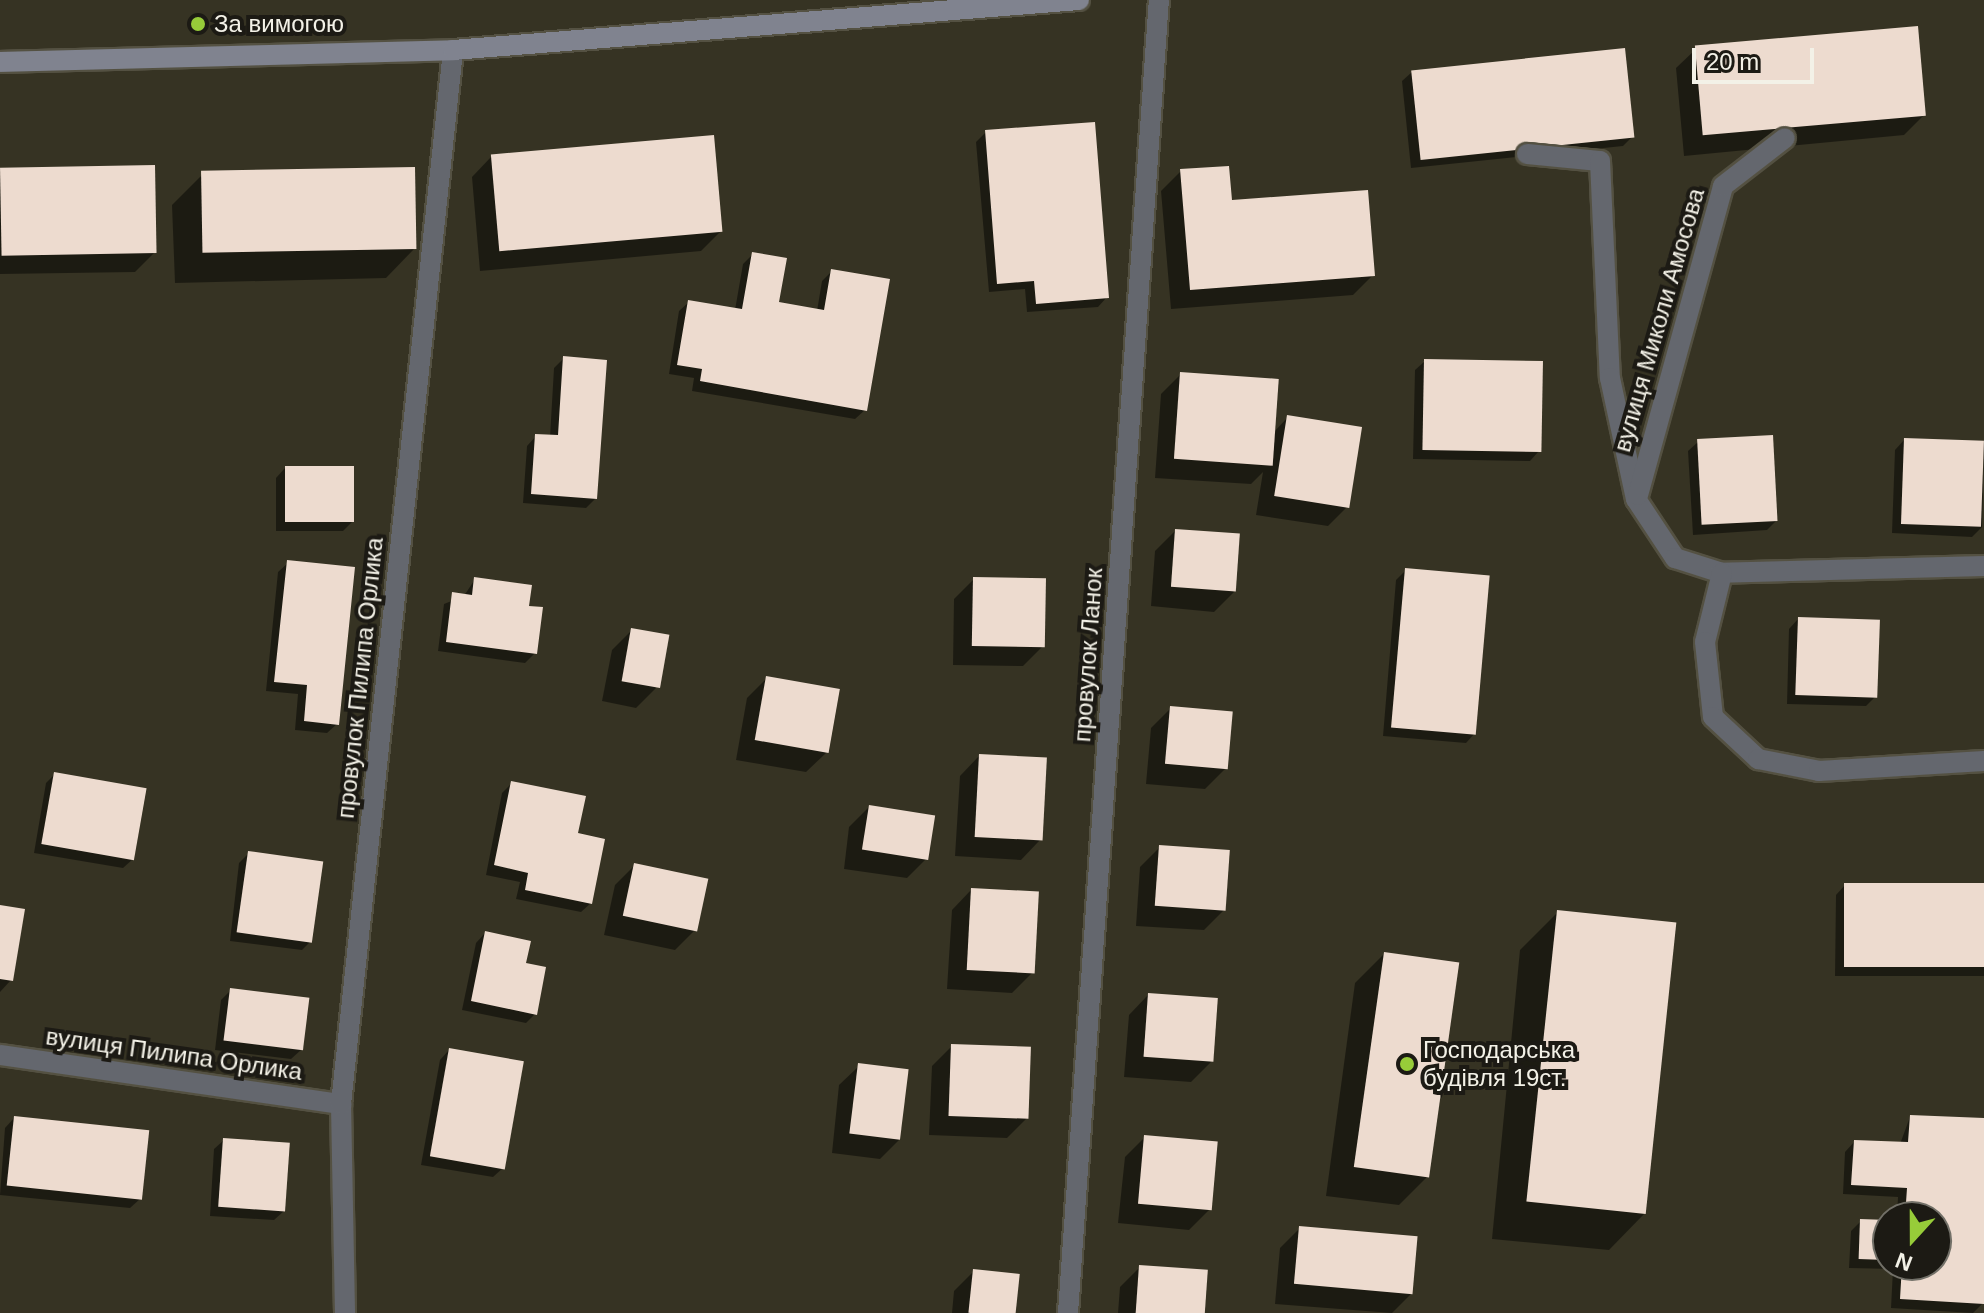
<!DOCTYPE html>
<meta charset="utf-8">
<style>
body{margin:0}
#map{position:relative;width:1984px;height:1313px;overflow:hidden;background:#363323;font-family:Arial,sans-serif}
div>[style]{position:absolute}
.shadow>*{inset:0;background:#0007}
.building>*{inset:0;background:#eddbcf;transform-origin:0 0}
.roads{filter:drop-shadow(2px 0 #545142) drop-shadow(-2px 0 #545142) drop-shadow(0 2px #545142) drop-shadow(0 -2px #545142)}
.minor>*{height:20px;margin:-10px;padding:0 10px;transform-origin:10px;border-radius:10px;background:#64676e}
.secondary>*{height:20px;margin:-10px;padding:0 10px;transform-origin:10px;border-radius:10px;background:#80838f}
.dots>*{width:22px;height:22px;translate:-50% -50%;box-sizing:border-box;border:4px solid #1c1a14;border-radius:50%}
span{translate:-50% -50%;white-space:nowrap;text-align:center;line-height:1.15;-webkit-text-stroke:8px #1c1a14;paint-order:stroke}
.poi-label{font-size:24px;color:#f3f1e7}
.left{translate:0 -50%;text-align:left}
.street-label{font-size:24px;color:#f3f1e7}
.north{position:absolute;left:1872px;top:1201px;width:80px;height:80px;box-sizing:border-box;background:#1c1a14;border:2px solid #727068;border-radius:50%;rotate:201deg;font-size:22px;font-weight:700;line-height:32px;text-align:center;color:#f3f1e7}
.north::after{content:'';display:block;margin:auto;width:28px;height:36px;background:#97cc39;clip-path:polygon(50% 0,100% 100%,50% 72%,0 100%)}
.scale{position:absolute;left:1692px;top:48px;width:122px;height:36px;box-sizing:border-box;border:4px solid #f3f1e7;border-top:0;padding-left:10px;font-size:24px;line-height:28px;white-space:nowrap;color:#f3f1e7;-webkit-text-stroke:6px #1c1a14;paint-order:stroke}
</style>
<div id="map">
<div class="shadow">
<i style="clip-path:polygon(1696px 49px,1924px 115px,1904px 135px,1684px 156px,1676px 68px)"></i>
<i style="clip-path:polygon(1412px 72px,1632px 137px,1623px 146px,1411px 168px,1402px 81px)"></i>
<i style="clip-path:polygon(986px 132px,1107px 297px,1098px 307px,1027px 312px,1025px 289px,989px 292px,976px 142px)"></i>
<i style="clip-path:polygon(491px 157px,721px 231px,701px 251px,480px 271px,472px 177px)"></i>
<i style="clip-path:polygon(0 169px,155px 252px,135px 272px,0 274px)"></i>
<i style="clip-path:polygon(1181px 171px,1231px 202px,1373px 275px,1353px 295px,1171px 309px,1161px 191px)"></i>
<i style="clip-path:polygon(202px 175px,415px 248px,386px 278px,175px 283px,172px 205px)"></i>
<i style="clip-path:polygon(753px 254px,777px 304px,817px 311px,822px 281px,832px 271px,865px 410px,855px 419px,692px 391px,694px 378px,669px 374px,679px 311px,689px 302px,735px 310px,743px 264px)"></i>
<i style="clip-path:polygon(564px 358px,596px 498px,586px 508px,523px 503px,527px 446px,536px 436px,550px 437px,554px 368px)"></i>
<i style="clip-path:polygon(1425px 361px,1539px 451px,1530px 461px,1413px 459px,1415px 370px)"></i>
<i style="clip-path:polygon(1181px 374px,1273px 433px,1288px 417px,1348px 506px,1328px 526px,1256px 515px,1263px 472px,1251px 484px,1155px 478px,1161px 394px)"></i>
<i style="clip-path:polygon(1904px 440px,1984px 443px,1982px 527px,1972px 537px,1892px 533px,1895px 450px)"></i>
<i style="clip-path:polygon(1698px 442px,1776px 521px,1767px 530px,1693px 535px,1688px 451px)"></i>
<i style="clip-path:polygon(285px 468px,352px 522px,343px 531px,276px 531px,276px 478px)"></i>
<i style="clip-path:polygon(1175px 531px,1234px 592px,1214px 612px,1151px 606px,1155px 551px)"></i>
<i style="clip-path:polygon(288px 563px,337px 724px,327px 733px,295px 730px,298px 694px,266px 691px,278px 572px)"></i>
<i style="clip-path:polygon(1406px 570px,1475px 733px,1466px 743px,1383px 736px,1396px 580px)"></i>
<i style="clip-path:polygon(475px 579px,527px 607px,535px 653px,525px 663px,438px 651px,444px 604px,464px 596px)"></i>
<i style="clip-path:polygon(974px 579px,1043px 646px,1023px 666px,953px 665px,954px 599px)"></i>
<i style="clip-path:polygon(1798px 619px,1876px 696px,1866px 706px,1787px 704px,1789px 629px)"></i>
<i style="clip-path:polygon(632px 630px,656px 688px,636px 708px,602px 701px,612px 650px)"></i>
<i style="clip-path:polygon(767px 678px,826px 753px,806px 772px,736px 760px,747px 698px)"></i>
<i style="clip-path:polygon(1171px 708px,1225px 769px,1205px 789px,1146px 784px,1151px 728px)"></i>
<i style="clip-path:polygon(979px 756px,1040px 840px,1021px 860px,955px 856px,960px 776px)"></i>
<i style="clip-path:polygon(55px 774px,133px 859px,123px 868px,34px 853px,46px 783px)"></i>
<i style="clip-path:polygon(512px 783px,576px 835px,591px 903px,581px 912px,516px 899px,520px 882px,486px 875px,502px 793px)"></i>
<i style="clip-path:polygon(869px 807px,927px 858px,907px 878px,844px 869px,849px 827px)"></i>
<i style="clip-path:polygon(1160px 847px,1224px 910px,1204px 930px,1136px 926px,1140px 867px)"></i>
<i style="clip-path:polygon(249px 853px,312px 940px,302px 950px,230px 941px,239px 863px)"></i>
<i style="clip-path:polygon(635px 865px,695px 930px,675px 950px,604px 935px,615px 885px)"></i>
<i style="clip-path:polygon(1845px 885px,1984px 885px,1984px 976px,1835px 976px,1836px 895px)"></i>
<i style="clip-path:polygon(971px 890px,1032px 973px,1012px 993px,947px 989px,952px 910px)"></i>
<i style="clip-path:polygon(0 907px,11px 980px,0 992px)"></i>
<i style="clip-path:polygon(1557px 913px,1646px 1212px,1609px 1250px,1492px 1239px,1520px 950px)"></i>
<i style="clip-path:polygon(485px 933px,524px 964px,535px 1014px,526px 1023px,462px 1010px,476px 943px)"></i>
<i style="clip-path:polygon(1384px 954px,1428px 1176px,1399px 1205px,1326px 1196px,1355px 983px)"></i>
<i style="clip-path:polygon(231px 990px,301px 1050px,291px 1059px,215px 1050px,221px 1000px)"></i>
<i style="clip-path:polygon(1148px 995px,1211px 1062px,1191px 1082px,1124px 1077px,1129px 1015px)"></i>
<i style="clip-path:polygon(952px 1046px,1027px 1118px,1007px 1138px,929px 1135px,932px 1066px)"></i>
<i style="clip-path:polygon(449px 1050px,503px 1168px,493px 1177px,421px 1165px,440px 1060px)"></i>
<i style="clip-path:polygon(859px 1066px,900px 1139px,880px 1159px,832px 1153px,839px 1085px)"></i>
<i style="clip-path:polygon(1910px 1117px,1984px 1120px,1983px 1303px,1973px 1313px,1891px 1308px,1893px 1269px,1849px 1268px,1851px 1231px,1861px 1221px,1888px 1222px,1888px 1265px,1936px 1265px,1936px 1217px,1897px 1217px,1898px 1197px,1843px 1194px,1845px 1152px,1854px 1142px,1900px 1144px)"></i>
<i style="clip-path:polygon(14px 1118px,140px 1199px,130px 1208px,0 1195px,5px 1128px)"></i>
<i style="clip-path:polygon(1145px 1137px,1209px 1210px,1189px 1230px,1118px 1223px,1125px 1157px)"></i>
<i style="clip-path:polygon(224px 1140px,284px 1211px,274px 1220px,210px 1216px,214px 1149px)"></i>
<i style="clip-path:polygon(1300px 1228px,1411px 1294px,1392px 1313px,1275px 1304px,1280px 1248px)"></i>
<i style="clip-path:polygon(1140px 1267px,1203px 1313px,1118px 1313px,1120px 1287px)"></i>
<i style="clip-path:polygon(974px 1271px,1015px 1313px,952px 1313px,954px 1291px)"></i>
</div>
<div class="building">
<i style="left:1918px;top:26px;width:90px;height:224px;rotate:85deg"></i>
<i style="left:1625px;top:48px;width:90px;height:215px;rotate:84deg"></i>
<i style="clip-path:polygon(1095px 122px,1109px 298px,1036px 304px,1034px 281px,997px 284px,985px 130px)"></i>
<i style="left:714px;top:135px;width:97px;height:224px;rotate:85deg"></i>
<i style="left:155px;top:165px;width:88px;height:155px;rotate:89deg"></i>
<i style="clip-path:polygon(1229px 166px,1232px 200px,1368px 190px,1375px 276px,1190px 290px,1180px 169px)"></i>
<i style="left:415px;top:167px;width:82px;height:214px;rotate:89deg"></i>
<i style="clip-path:polygon(752px 252px,787px 258px,779px 302px,824px 310px,831px 269px,890px 279px,867px 411px,700px 381px,702px 369px,677px 365px,688px 300px,742px 309px)"></i>
<i style="clip-path:polygon(563px 356px,607px 360px,597px 499px,531px 494px,535px 434px,558px 435px)"></i>
<i style="left:1424px;top:359px;width:119px;height:91px;rotate:1deg"></i>
<i style="left:1180px;top:372px;width:99px;height:87px;rotate:4deg"></i>
<i style="left:1287px;top:415px;width:76px;height:82px;rotate:9deg"></i>
<i style="left:1773px;top:435px;width:86px;height:76px;rotate:87deg"></i>
<i style="left:1904px;top:438px;width:80px;height:86px;rotate:2deg"></i>
<i style="left:285px;top:466px;width:69px;height:56px"></i>
<i style="left:1175px;top:529px;width:65px;height:58px;rotate:4deg"></i>
<i style="clip-path:polygon(287px 560px,355px 567px,339px 725px,304px 721px,307px 685px,274px 682px)"></i>
<i style="left:1405px;top:568px;width:85px;height:160px;rotate:5deg"></i>
<i style="clip-path:polygon(474px 577px,532px 585px,529px 606px,543px 607px,537px 654px,446px 642px,452px 592px,472px 595px)"></i>
<i style="left:973px;top:577px;width:73px;height:69px;rotate:1deg"></i>
<i style="left:1798px;top:617px;width:82px;height:78px;rotate:2deg"></i>
<i style="left:631px;top:628px;width:39px;height:54px;rotate:10deg"></i>
<i style="left:766px;top:676px;width:75px;height:65px;rotate:10deg"></i>
<i style="left:1170px;top:706px;width:63px;height:58px;rotate:5deg"></i>
<i style="left:979px;top:754px;width:68px;height:83px;rotate:3deg"></i>
<i style="left:54px;top:772px;width:94px;height:73px;rotate:10deg"></i>
<i style="clip-path:polygon(511px 781px,586px 796px,578px 833px,605px 839px,592px 904px,525px 890px,528px 873px,494px 865px)"></i>
<i style="left:869px;top:805px;width:67px;height:45px;rotate:9deg"></i>
<i style="left:1159px;top:845px;width:71px;height:61px;rotate:4deg"></i>
<i style="left:248px;top:851px;width:76px;height:82px;rotate:8deg"></i>
<i style="left:634px;top:863px;width:76px;height:54px;rotate:12deg"></i>
<i style="left:1844px;top:883px;width:140px;height:84px"></i>
<i style="left:971px;top:888px;width:68px;height:82px;rotate:3deg"></i>
<i style="clip-path:polygon(0 905px,25px 909px,13px 981px,0 979px)"></i>
<i style="left:1557px;top:910px;width:120px;height:293px;rotate:6deg"></i>
<i style="clip-path:polygon(485px 931px,531px 941px,526px 963px,546px 967px,537px 1015px,471px 1001px)"></i>
<i style="left:1384px;top:952px;width:76px;height:217px;rotate:8deg"></i>
<i style="left:230px;top:988px;width:80px;height:53px;rotate:7deg"></i>
<i style="left:1148px;top:993px;width:70px;height:64px;rotate:4deg"></i>
<i style="left:951px;top:1044px;width:80px;height:72px;rotate:2deg"></i>
<i style="left:449px;top:1048px;width:76px;height:110px;rotate:10deg"></i>
<i style="left:858px;top:1063px;width:51px;height:71px;rotate:7deg"></i>
<i style="clip-path:polygon(1910px 1115px,1984px 1118px,1984px 1304px,1900px 1299px,1902px 1265px,1936px 1265px,1936px 1217px,1905px 1217px,1907px 1188px,1851px 1185px,1854px 1140px,1908px 1142px)"></i>
<i style="left:14px;top:1116px;width:136px;height:70px;rotate:6deg"></i>
<i style="left:1144px;top:1135px;width:74px;height:69px;rotate:5deg"></i>
<i style="left:223px;top:1138px;width:67px;height:69px;rotate:4deg"></i>
<i style="left:1860px;top:1219px;width:28px;height:40px;rotate:2deg"></i>
<i style="left:1299px;top:1226px;width:119px;height:58px;rotate:5deg"></i>
<i style="left:1139px;top:1265px;width:69px;height:48px;rotate:4deg"></i>
<i style="left:973px;top:1269px;width:47px;height:44px;rotate:6deg"></i>
</div>
<div class="roads">
<div class="minor">
<i style="left:1527px;top:154px;width:73px;rotate:5.5deg"></i>
<i style="left:1600px;top:161px;width:217px;rotate:87.4deg"></i>
<i style="left:1610px;top:378px;width:124px;rotate:77.9deg"></i>
<i style="left:1636px;top:499px;width:71px;rotate:56.5deg"></i>
<i style="left:1675px;top:558px;width:49px;rotate:17.7deg"></i>
<i style="left:1638px;top:495px;width:320px;rotate:-74.6deg"></i>
<i style="left:1723px;top:186px;width:78px;rotate:-37.7deg"></i>
<i style="left:1984px;top:566px;width:262px;rotate:178.5deg"></i>
<i style="left:1722px;top:573px;width:71px;rotate:103.8deg"></i>
<i style="left:1705px;top:642px;width:75px;rotate:83.9deg"></i>
<i style="left:1713px;top:717px;width:62px;rotate:43deg"></i>
<i style="left:1758px;top:759px;width:62px;rotate:11.1deg"></i>
<i style="left:1819px;top:771px;width:165px;rotate:-3.5deg"></i>
<i style="left:0;top:1055px;width:345px;rotate:8.2deg"></i>
<i style="left:345px;top:1313px;width:209px;rotate:-91.1deg"></i>
<i style="left:341px;top:1104px;width:1060px;rotate:-83.93deg"></i>
<i style="left:1068px;top:1313px;width:1316px;rotate:-86.04deg"></i>
</div>
<div class="secondary">
<i style="left:0;top:62px;width:453px;rotate:-1.5deg"></i>
<i style="left:453px;top:50px;width:628px;rotate:-4.57deg"></i>
</div>
</div>
<div class="dots">
<i style="left:198px;top:24px;background:#97cc39"></i>
<i style="left:1407px;top:1064px;background:#97cc39"></i>
</div>
<div class="poi-label">
<span class="left" style="left:214px;top:24px">За вимогою</span>
<span class="left" style="left:1423px;top:1064px">Господарська<br>будівля 19ст.</span>
</div>
<div class="street-label">
<span style="left:1659px;top:320px;rotate:-74deg">вулиця Миколи Амосова</span>
<span style="left:1088px;top:655px;rotate:-86deg">провулок Ланок</span>
<span style="left:360px;top:678px;rotate:-84deg">провулок Пилипа Орлика</span>
<span style="left:174px;top:1054px;rotate:8deg">вулиця Пилипа Орлика</span>
</div>
<div class="north">N</div>
<div class="scale">20 m</div>
</div>
